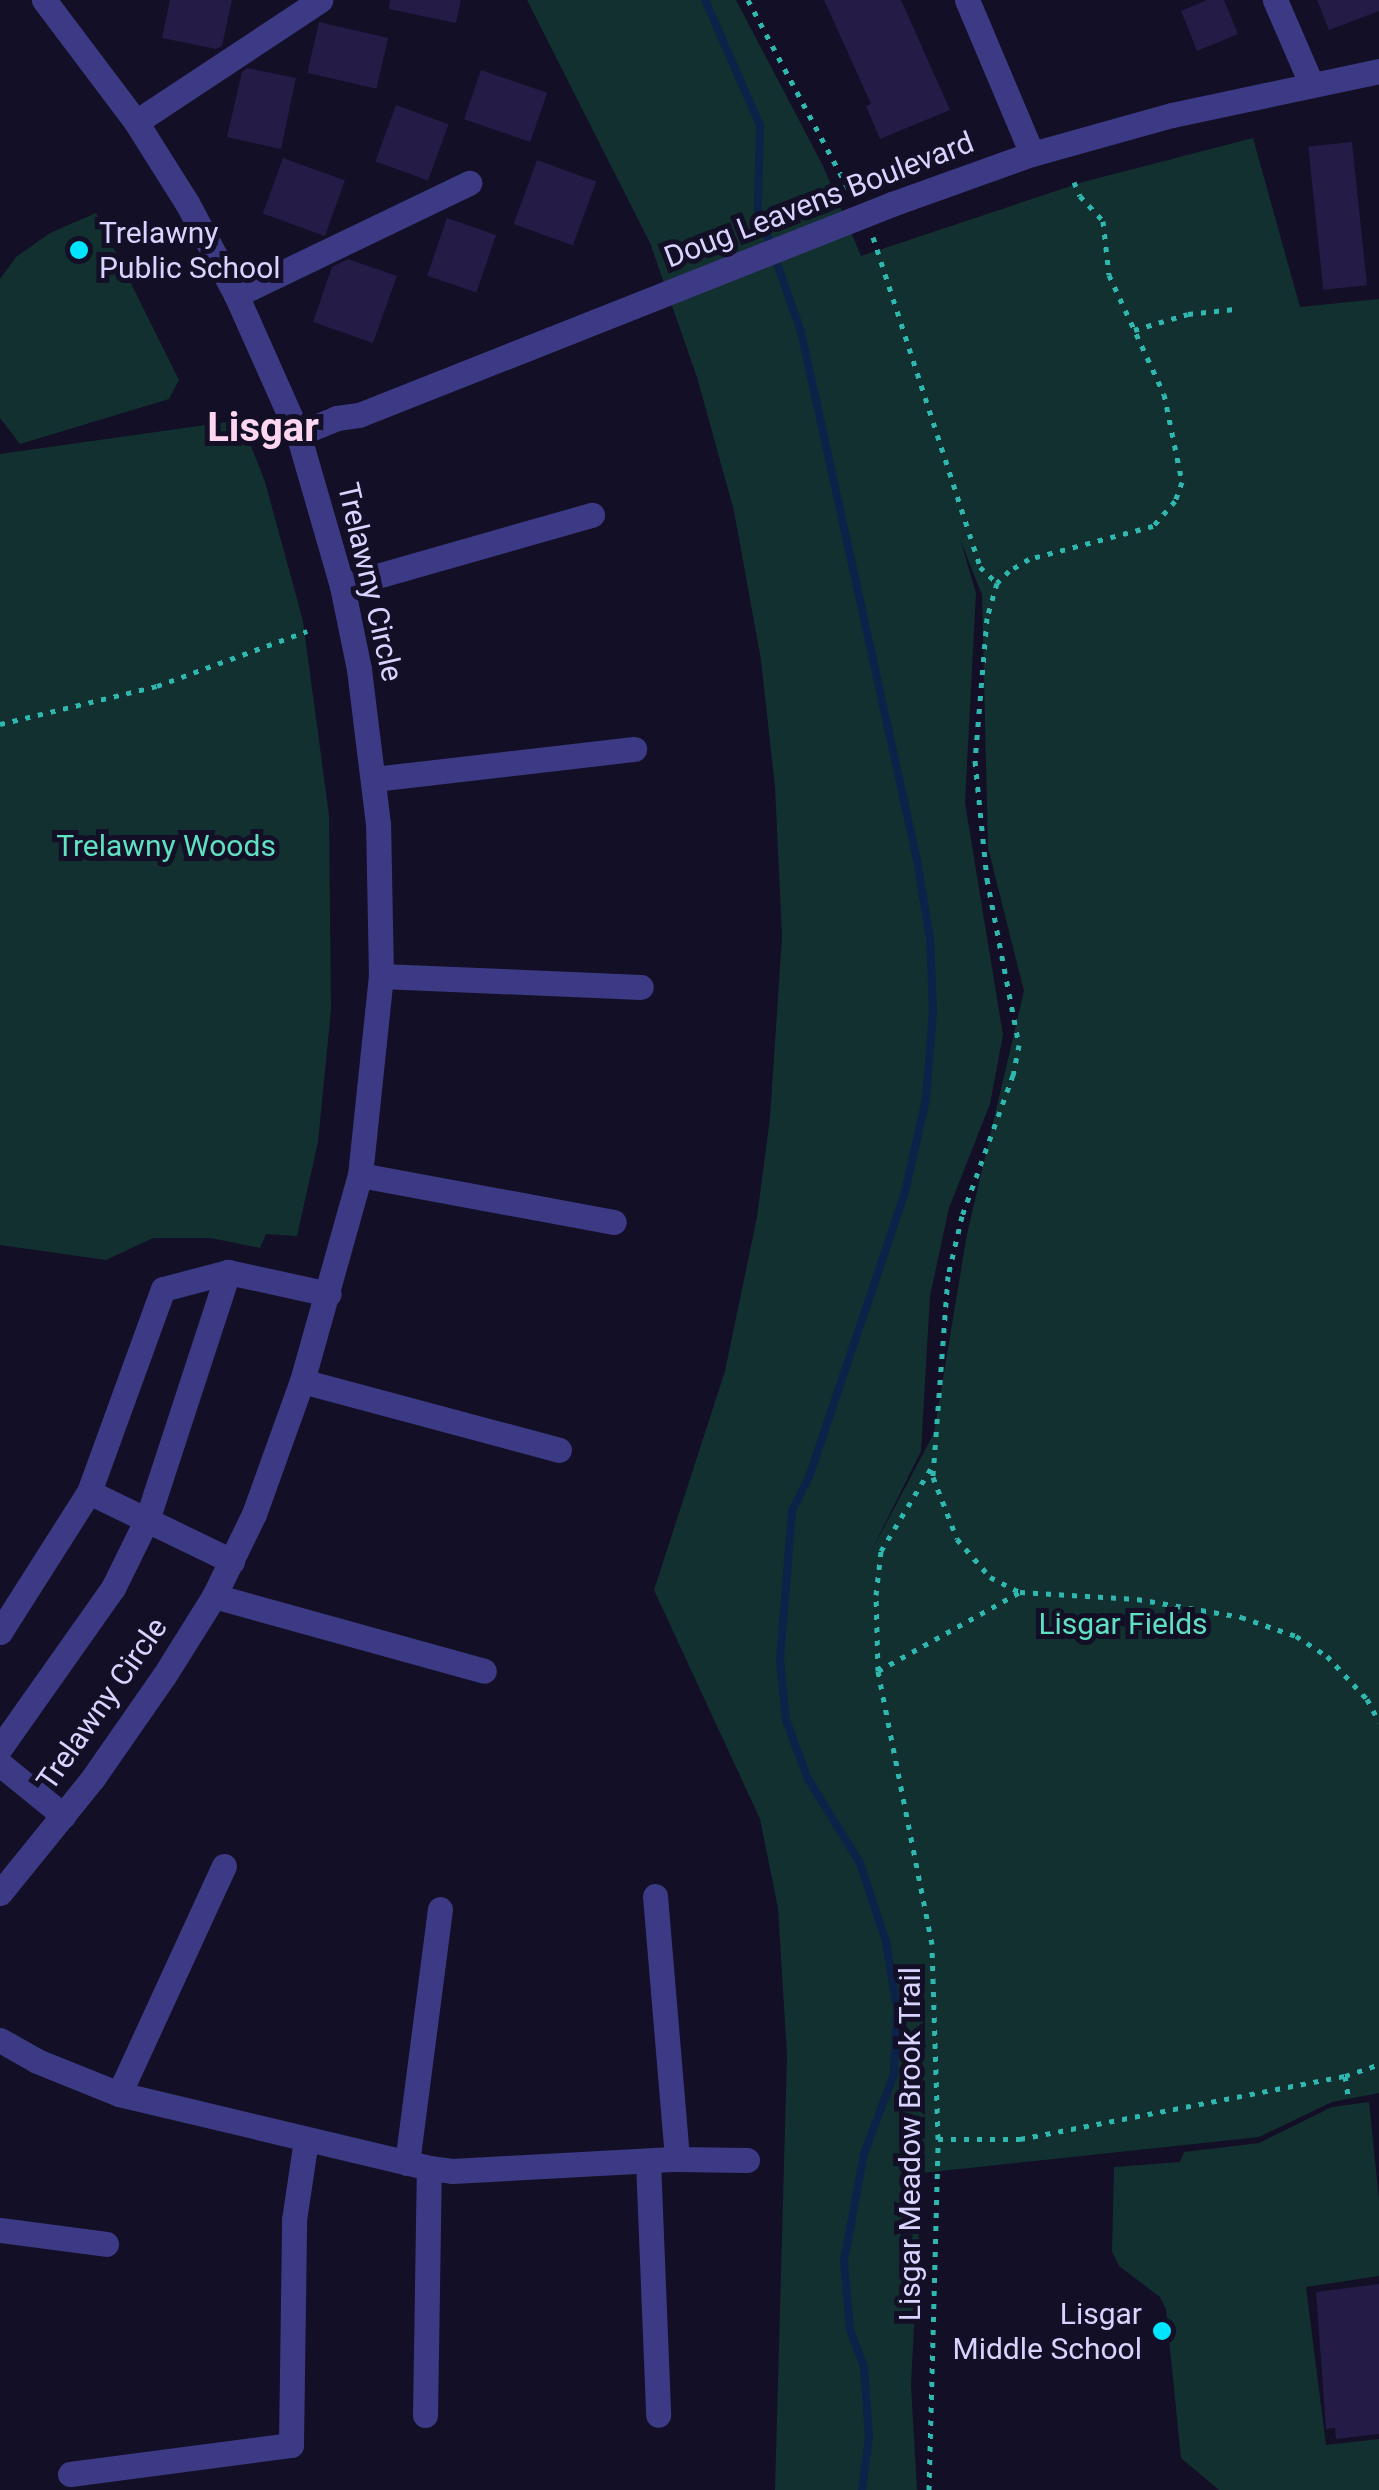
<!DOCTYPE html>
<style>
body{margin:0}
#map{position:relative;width:1379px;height:2490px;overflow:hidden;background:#130f26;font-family:Roboto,sans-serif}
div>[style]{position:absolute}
.green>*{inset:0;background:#12302f}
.stream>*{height:8px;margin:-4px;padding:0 4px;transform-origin:4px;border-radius:4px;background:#0c2248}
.building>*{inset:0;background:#241b47;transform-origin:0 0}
.path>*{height:5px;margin-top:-2.5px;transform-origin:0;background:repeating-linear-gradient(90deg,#2fb8b0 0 5px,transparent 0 13px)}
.minor>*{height:25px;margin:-12.5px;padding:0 12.5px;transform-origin:12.5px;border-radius:12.5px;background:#3d3a85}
.dots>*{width:28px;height:28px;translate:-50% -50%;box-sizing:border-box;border:5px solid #130f26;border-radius:50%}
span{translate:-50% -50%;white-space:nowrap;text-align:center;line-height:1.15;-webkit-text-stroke:10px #130f26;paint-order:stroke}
.street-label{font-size:30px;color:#d9d4ff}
.poi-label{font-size:30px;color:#d9d4ff}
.left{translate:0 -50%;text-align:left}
.right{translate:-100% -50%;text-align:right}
.park-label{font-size:30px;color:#5fe0c0}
.district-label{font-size:40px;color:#ffd6f0;font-weight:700}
</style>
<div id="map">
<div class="green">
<i style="clip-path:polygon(evenodd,527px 0,736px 0,823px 166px,861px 256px,1083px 182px,1253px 138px,1300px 307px,1379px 299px,1379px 2093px,1332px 2102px,1259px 2137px,922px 2173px,911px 2385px,917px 2490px,775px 2490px,787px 2055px,778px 1908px,760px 1819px,654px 1590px,725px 1371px,757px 1217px,770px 1118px,782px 936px,775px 787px,761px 660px,734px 511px,697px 377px,650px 243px,527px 0,960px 539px,982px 595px,988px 848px,1024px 991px,967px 1234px,934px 1433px,871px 1552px,921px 1451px,930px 1296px,949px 1208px,990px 1104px,1003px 1035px,965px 803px,976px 593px,960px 539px)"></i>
<i style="clip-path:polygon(96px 213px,179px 380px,169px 399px,20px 444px,0 418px,0 279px,16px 257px,50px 233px)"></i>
<i style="clip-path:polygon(241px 420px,265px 482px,303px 621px,329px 815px,331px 1010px,318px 1142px,297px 1236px,266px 1234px,260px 1248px,211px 1238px,153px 1238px,106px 1260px,0 1245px,0 454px)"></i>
<i style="clip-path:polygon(1369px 2102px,1379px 2199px,1379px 2276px,1306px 2287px,1326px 2445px,1379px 2439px,1379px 2490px,1219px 2490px,1181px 2458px,1166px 2309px,1160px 2297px,1119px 2266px,1112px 2251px,1114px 2167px,1180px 2162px,1184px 2152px,1259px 2143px,1332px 2107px)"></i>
</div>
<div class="stream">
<i style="left:705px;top:0;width:137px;rotate:66.3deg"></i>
<i style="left:760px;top:125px;width:84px;rotate:91.4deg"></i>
<i style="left:758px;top:209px;width:130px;rotate:70.7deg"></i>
<i style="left:801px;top:332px;width:541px;rotate:77.61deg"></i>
<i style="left:917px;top:860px;width:80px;rotate:80.7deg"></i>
<i style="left:930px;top:939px;width:71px;rotate:87.6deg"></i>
<i style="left:933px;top:1010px;width:89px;rotate:94.5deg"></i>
<i style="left:926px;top:1099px;width:95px;rotate:102.7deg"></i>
<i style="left:905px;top:1192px;width:299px;rotate:108.6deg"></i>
<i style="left:810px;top:1475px;width:40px;rotate:116.6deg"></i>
<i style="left:792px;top:1511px;width:149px;rotate:94.6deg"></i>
<i style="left:780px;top:1660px;width:60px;rotate:84.3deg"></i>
<i style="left:786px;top:1720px;width:63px;rotate:69.6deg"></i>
<i style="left:808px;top:1779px;width:99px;rotate:58.2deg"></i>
<i style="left:860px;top:1863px;width:83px;rotate:71.8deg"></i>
<i style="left:886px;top:1942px;width:67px;rotate:80.5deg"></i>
<i style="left:897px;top:2008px;width:66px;rotate:92.6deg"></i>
<i style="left:894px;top:2074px;width:85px;rotate:110.6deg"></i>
<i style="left:864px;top:2154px;width:109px;rotate:100.6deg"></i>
<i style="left:844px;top:2261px;width:69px;rotate:85deg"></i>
<i style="left:850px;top:2330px;width:40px;rotate:69deg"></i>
<i style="left:864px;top:2367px;width:70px;rotate:85.9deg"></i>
<i style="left:869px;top:2437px;width:53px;rotate:97.5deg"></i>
</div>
<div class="building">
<i style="clip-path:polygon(170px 0,232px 0,222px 46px,216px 49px,162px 38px)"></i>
<i style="clip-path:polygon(390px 0,461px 0,456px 23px,389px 9px)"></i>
<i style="clip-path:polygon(824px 0,901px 0,950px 110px,880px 139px,866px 106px,871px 104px)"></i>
<i style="clip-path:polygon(1207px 0,1224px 0,1238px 34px,1197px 51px,1181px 11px)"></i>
<i style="clip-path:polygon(1317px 0,1379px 0,1379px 11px,1329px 30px)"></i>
<i style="left:319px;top:22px;width:71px;height:52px;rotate:13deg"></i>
<i style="clip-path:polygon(247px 68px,296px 78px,281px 149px,227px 137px,242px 72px)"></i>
<i style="left:481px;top:70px;width:70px;height:52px;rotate:19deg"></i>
<i style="left:396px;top:105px;width:56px;height:60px;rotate:20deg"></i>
<i style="left:1352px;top:142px;width:144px;height:44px;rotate:84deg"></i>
<i style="left:283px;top:158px;width:66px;height:59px;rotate:20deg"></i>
<i style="left:537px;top:160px;width:63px;height:68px;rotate:20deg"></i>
<i style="left:447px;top:218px;width:52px;height:61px;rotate:19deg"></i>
<i style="clip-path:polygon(348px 259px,397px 276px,373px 343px,313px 322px,332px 267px)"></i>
<i style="clip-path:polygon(1379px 2284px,1379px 2434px,1336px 2439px,1335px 2428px,1326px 2429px,1316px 2292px)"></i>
</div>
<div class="path">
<i style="left:748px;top:0;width:222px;rotate:62deg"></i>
<i style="left:1074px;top:182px;width:15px;rotate:67deg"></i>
<i style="left:1080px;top:196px;width:34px;rotate:47deg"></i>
<i style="left:1103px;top:221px;width:54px;rotate:83.7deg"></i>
<i style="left:1109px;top:275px;width:131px;rotate:65.2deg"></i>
<i style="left:1164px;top:394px;width:90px;rotate:78.4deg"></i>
<i style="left:1182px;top:482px;width:20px;rotate:110deg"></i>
<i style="left:1175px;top:501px;width:33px;rotate:131deg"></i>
<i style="left:1153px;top:526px;width:128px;rotate:165.1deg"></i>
<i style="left:1029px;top:559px;width:23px;rotate:149deg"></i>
<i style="left:1009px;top:571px;width:17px;rotate:135deg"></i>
<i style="left:997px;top:583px;width:36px;rotate:106deg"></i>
<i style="left:987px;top:618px;width:144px;rotate:94.8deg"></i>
<i style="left:975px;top:761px;width:119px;rotate:84.2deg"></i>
<i style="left:987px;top:879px;width:169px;rotate:79.1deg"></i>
<i style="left:1019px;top:1045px;width:31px;rotate:101deg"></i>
<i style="left:1013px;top:1075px;width:150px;rotate:109.9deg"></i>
<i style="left:962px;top:1216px;width:62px;rotate:103.1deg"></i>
<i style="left:948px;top:1276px;width:202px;rotate:94.3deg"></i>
<i style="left:933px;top:1477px;width:66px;rotate:68.8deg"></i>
<i style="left:957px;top:1539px;width:50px;rotate:49deg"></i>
<i style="left:990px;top:1577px;width:34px;rotate:27deg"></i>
<i style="left:1020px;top:1592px;width:117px;rotate:3.4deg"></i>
<i style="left:1137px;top:1599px;width:106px;rotate:9.8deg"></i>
<i style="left:1241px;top:1617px;width:58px;rotate:19.1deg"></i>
<i style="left:1296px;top:1636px;width:37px;rotate:33deg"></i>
<i style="left:1327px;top:1656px;width:59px;rotate:47.1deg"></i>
<i style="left:1367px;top:1699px;width:26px;rotate:62deg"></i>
<i style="left:873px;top:237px;width:347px;rotate:72deg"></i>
<i style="left:980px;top:567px;width:22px;rotate:43deg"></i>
<i style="left:1134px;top:330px;width:56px;rotate:-16.5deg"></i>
<i style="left:1188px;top:314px;width:47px;rotate:-6.1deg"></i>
<i style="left:0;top:724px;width:162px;rotate:-13.6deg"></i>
<i style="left:157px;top:686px;width:160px;rotate:-20.1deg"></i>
<i style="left:878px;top:1671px;width:162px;rotate:-29.1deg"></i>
<i style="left:1345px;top:2076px;width:19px;rotate:81deg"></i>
<i style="left:938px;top:2139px;width:82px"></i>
<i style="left:1020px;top:2139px;width:331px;rotate:-11deg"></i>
<i style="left:1345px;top:2076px;width:36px;rotate:-19deg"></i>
<i style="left:929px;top:2490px;width:351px;rotate:-88.5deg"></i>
<i style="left:938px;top:2139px;width:195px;rotate:-91.8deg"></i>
<i style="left:932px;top:1944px;width:278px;rotate:-101.2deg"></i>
<i style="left:878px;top:1671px;width:76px;rotate:-91.5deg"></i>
<i style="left:876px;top:1595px;width:44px;rotate:-83.5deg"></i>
<i style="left:881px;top:1551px;width:97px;rotate:-58.9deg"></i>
</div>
<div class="minor">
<i style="left:967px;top:0;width:167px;rotate:67.1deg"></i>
<i style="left:1275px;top:0;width:90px;rotate:66.6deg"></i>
<i style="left:136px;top:122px;width:221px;rotate:-33.5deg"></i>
<i style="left:236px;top:295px;width:259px;rotate:-25.7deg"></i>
<i style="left:298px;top:434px;width:42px;rotate:-22.3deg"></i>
<i style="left:337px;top:418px;width:22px;rotate:-8deg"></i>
<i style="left:359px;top:415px;width:573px;rotate:-21.6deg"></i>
<i style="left:892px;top:204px;width:149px;rotate:-19.7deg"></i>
<i style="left:1032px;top:154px;width:145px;rotate:-15.6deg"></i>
<i style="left:1172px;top:115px;width:212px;rotate:-12deg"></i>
<i style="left:342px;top:586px;width:260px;rotate:-15.9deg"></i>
<i style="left:374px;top:779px;width:262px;rotate:-6.6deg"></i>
<i style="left:381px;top:976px;width:260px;rotate:2.4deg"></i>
<i style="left:360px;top:1175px;width:258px;rotate:10.5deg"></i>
<i style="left:302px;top:1381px;width:266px;rotate:15deg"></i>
<i style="left:89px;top:1492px;width:159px;rotate:25.8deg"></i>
<i style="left:214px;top:1596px;width:280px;rotate:15.5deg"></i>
<i style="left:0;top:1632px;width:166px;rotate:-57.6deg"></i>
<i style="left:89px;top:1492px;width:216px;rotate:-70deg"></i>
<i style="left:163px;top:1289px;width:67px;rotate:-14.7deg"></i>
<i style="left:228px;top:1272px;width:103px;rotate:12.3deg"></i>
<i style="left:0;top:1748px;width:196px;rotate:-54.8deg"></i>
<i style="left:113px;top:1588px;width:79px;rotate:-63.8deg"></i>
<i style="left:148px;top:1517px;width:258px;rotate:-71.9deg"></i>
<i style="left:0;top:1764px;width:82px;rotate:39.1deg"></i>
<i style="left:0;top:1893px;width:148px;rotate:-51deg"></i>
<i style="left:93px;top:1778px;width:124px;rotate:-55.2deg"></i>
<i style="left:164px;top:1676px;width:94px;rotate:-58deg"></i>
<i style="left:214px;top:1596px;width:91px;rotate:-64deg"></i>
<i style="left:254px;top:1514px;width:141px;rotate:-70.2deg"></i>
<i style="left:302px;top:1381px;width:214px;rotate:-74.3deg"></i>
<i style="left:360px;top:1175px;width:200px;rotate:-84deg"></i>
<i style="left:381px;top:976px;width:152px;rotate:-91.1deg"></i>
<i style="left:378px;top:824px;width:156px;rotate:-97deg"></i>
<i style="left:359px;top:669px;width:85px;rotate:-101.6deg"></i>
<i style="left:342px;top:586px;width:158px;rotate:-106.1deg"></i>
<i style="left:298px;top:434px;width:152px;rotate:-114deg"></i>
<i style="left:236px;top:295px;width:104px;rotate:-118deg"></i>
<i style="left:187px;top:203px;width:96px;rotate:-122.2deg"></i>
<i style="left:136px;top:122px;width:153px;rotate:-127deg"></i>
<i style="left:655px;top:1896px;width:264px;rotate:85.2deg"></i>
<i style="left:0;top:2040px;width:43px;rotate:29.6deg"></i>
<i style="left:37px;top:2061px;width:88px;rotate:21.9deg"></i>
<i style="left:119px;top:2094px;width:319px;rotate:13.4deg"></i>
<i style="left:429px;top:2168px;width:23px;rotate:7deg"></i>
<i style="left:452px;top:2171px;width:225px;rotate:-3.1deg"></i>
<i style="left:677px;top:2159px;width:70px;rotate:0.8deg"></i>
<i style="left:119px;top:2094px;width:251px;rotate:-65.3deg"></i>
<i style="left:648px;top:2161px;width:254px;rotate:87.7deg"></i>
<i style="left:407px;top:2163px;width:256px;rotate:-82.6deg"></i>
<i style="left:0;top:2230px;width:107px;rotate:7.5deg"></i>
<i style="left:425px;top:2415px;width:247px;rotate:-89.1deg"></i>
<i style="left:70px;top:2474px;width:223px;rotate:-7.5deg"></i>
<i style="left:291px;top:2445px;width:225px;rotate:-89.2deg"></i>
<i style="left:294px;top:2220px;width:81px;rotate:-81.5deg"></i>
</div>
<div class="dots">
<i style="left:79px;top:250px;background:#00e5ff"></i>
<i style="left:1162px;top:2331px;background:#00e5ff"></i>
</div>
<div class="street-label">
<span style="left:819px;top:200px;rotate:-21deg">Doug Leavens Boulevard</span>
<span style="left:370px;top:582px;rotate:77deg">Trelawny Circle</span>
<span style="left:102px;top:1704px;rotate:-55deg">Trelawny Circle</span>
<span style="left:910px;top:2144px;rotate:-90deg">Lisgar Meadow Brook Trail</span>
</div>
<div class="poi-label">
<span class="left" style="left:99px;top:250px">Trelawny<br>Public School</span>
<span class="right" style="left:1142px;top:2331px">Lisgar<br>Middle School</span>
</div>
<div class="park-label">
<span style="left:166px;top:846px">Trelawny Woods</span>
<span style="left:1123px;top:1624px">Lisgar Fields</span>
</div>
<div class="district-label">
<span style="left:263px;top:428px">Lisgar</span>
</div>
</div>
